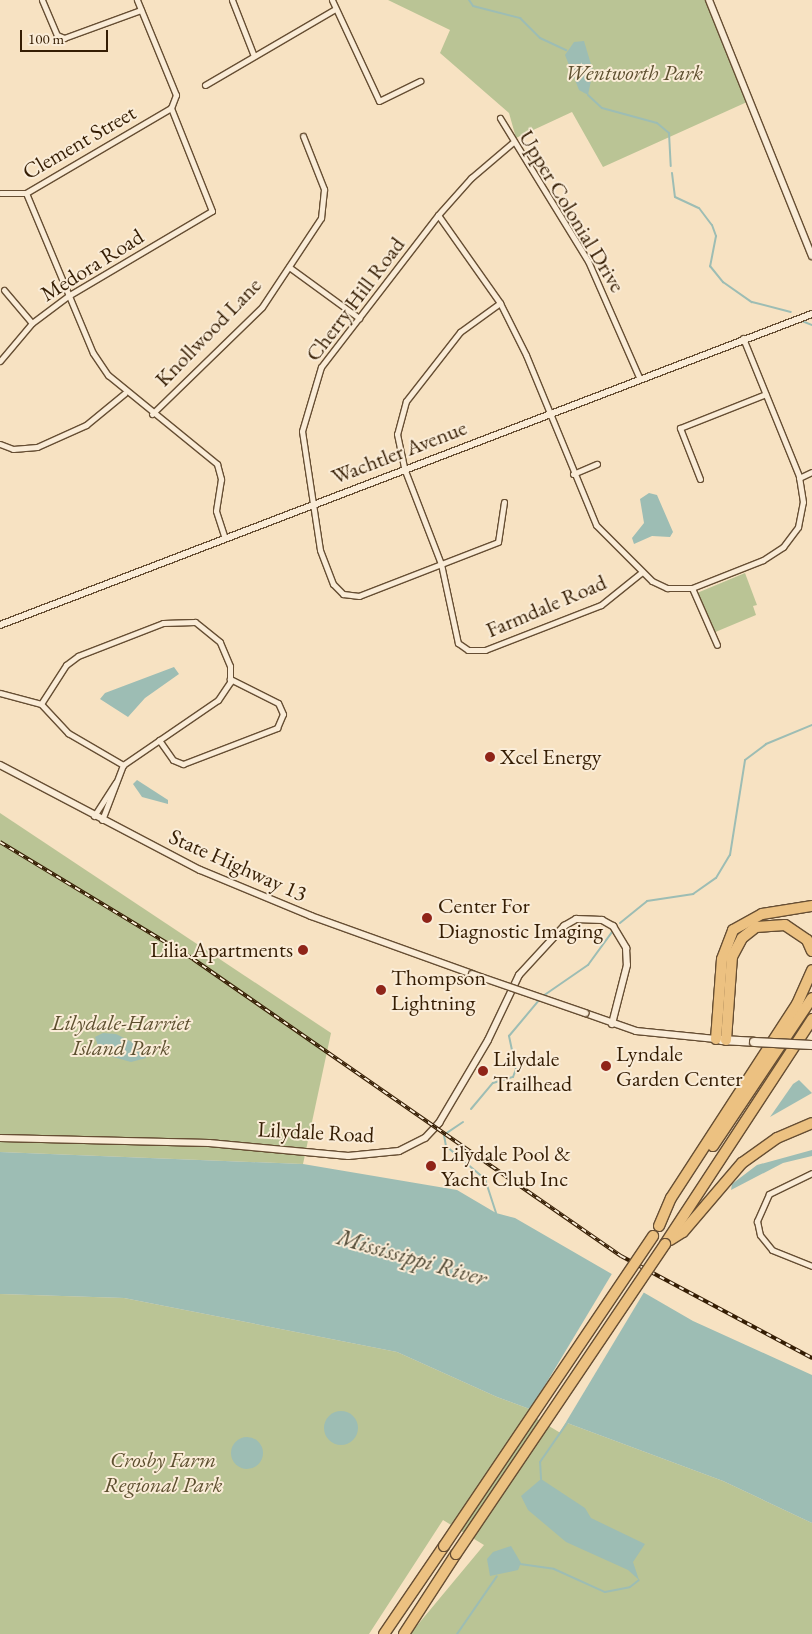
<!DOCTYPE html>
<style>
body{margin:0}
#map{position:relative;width:812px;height:1634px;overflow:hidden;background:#f7e2c2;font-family:"EB Garamond",serif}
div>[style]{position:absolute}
.green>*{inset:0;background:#bac495}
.water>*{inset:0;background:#9dbdb4}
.round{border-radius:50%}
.pier>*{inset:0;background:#f7e2c2;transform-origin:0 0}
.stream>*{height:2px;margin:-1px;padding:0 1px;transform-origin:1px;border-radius:1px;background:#9dbdb4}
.roads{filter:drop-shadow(1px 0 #664e33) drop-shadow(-1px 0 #664e33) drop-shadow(0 1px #664e33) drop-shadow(0 -1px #664e33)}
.minor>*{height:5px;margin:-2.5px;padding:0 2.5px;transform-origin:2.5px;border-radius:2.5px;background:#faecd7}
.tertiary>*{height:6px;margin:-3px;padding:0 3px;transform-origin:3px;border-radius:3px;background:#faecd7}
.secondary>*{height:8px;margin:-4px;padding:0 4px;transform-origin:4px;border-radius:4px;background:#faecd7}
.motorway>*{height:10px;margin:-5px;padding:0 5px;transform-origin:5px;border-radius:5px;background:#ecc181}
.rail>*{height:4px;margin-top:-2px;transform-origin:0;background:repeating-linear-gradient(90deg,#faecd7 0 5.5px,#351d03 0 11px);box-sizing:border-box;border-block:1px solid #351d03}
.bridges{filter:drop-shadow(1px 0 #664e33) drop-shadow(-1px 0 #664e33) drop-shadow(0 1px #664e33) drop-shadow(0 -1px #664e33)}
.tertiary-bridge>*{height:6px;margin:-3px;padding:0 3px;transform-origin:3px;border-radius:3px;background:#faecd7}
.secondary-bridge>*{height:8px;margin:-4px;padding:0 4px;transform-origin:4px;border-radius:4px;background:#faecd7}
.motorway-bridge>*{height:10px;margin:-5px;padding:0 5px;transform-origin:5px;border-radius:5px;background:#ecc181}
.dots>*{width:14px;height:14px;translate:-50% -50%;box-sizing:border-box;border:2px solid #faecd7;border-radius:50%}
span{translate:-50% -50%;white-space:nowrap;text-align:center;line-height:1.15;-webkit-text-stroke:4px #faecd7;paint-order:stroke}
.park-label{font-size:22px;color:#5d4f2f;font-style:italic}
.street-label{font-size:22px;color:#351d03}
.poi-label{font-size:22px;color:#351d03}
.left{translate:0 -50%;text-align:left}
.right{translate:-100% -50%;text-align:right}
.water-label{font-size:24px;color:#544d38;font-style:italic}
.scale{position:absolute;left:20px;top:30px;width:88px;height:22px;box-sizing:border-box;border:2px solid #351d03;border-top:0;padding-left:6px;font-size:15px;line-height:18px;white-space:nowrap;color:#351d03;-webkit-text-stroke:4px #faecd7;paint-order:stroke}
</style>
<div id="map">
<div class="green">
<i style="clip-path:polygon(388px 0,706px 0,747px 102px,603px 167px,572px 112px,516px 138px,509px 113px,440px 53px,450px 30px)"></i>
<i style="clip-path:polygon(745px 573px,757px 605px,753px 606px,756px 615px,713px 633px,697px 593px)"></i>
<i style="clip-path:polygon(0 813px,331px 1033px,303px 1164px,0 1152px)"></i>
<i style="clip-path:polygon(0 1294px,124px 1298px,397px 1352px,497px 1397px,723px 1481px,812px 1523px,812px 1634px,410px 1634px,484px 1545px,443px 1520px,369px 1634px,0 1634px)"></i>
</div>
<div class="water">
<i style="clip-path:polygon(584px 41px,593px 71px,588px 95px,579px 90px,565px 55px,574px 42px)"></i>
<i style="clip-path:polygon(649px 493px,657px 495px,673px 532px,670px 537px,652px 536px,634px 544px,632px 538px,644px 523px,640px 499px)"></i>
<i style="clip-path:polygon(174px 667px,179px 674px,145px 698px,128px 717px,100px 699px,105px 693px)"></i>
<i style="clip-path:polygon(137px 780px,168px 800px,168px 804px,142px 797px,133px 784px)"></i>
<i style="clip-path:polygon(103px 1033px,116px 1034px,140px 1046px,146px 1058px,131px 1062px,113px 1057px,98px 1046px,95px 1037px)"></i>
<i style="clip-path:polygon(799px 1080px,812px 1093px,770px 1117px,793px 1084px)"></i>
<i style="clip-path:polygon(812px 1150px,812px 1156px,783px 1163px,731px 1190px,732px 1184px,757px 1165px)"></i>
<i style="clip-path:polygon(0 1152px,303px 1164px,457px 1190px,496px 1213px,515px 1218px,693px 1321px,812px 1375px,812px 1523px,723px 1481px,497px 1397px,397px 1352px,124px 1298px,0 1294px)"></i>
<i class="round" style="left:324px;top:1411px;width:34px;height:34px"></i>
<i class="round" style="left:231px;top:1437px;width:32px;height:32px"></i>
<i style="clip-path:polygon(541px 1479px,585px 1508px,591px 1518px,645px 1544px,633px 1562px,639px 1580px,628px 1570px,566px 1542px,528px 1510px,521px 1496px)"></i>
<i style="clip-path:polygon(511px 1546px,521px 1563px,518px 1570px,490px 1576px,487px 1559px,493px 1552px)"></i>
</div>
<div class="pier">
<i style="left:613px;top:1272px;width:37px;height:165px;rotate:31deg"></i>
</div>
<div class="stream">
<i style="left:469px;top:0;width:7px;rotate:56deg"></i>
<i style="left:473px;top:6px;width:49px;rotate:14.3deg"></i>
<i style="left:520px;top:18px;width:28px;rotate:45deg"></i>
<i style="left:540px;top:38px;width:29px;rotate:25deg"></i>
<i style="left:588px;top:95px;width:19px;rotate:43deg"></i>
<i style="left:602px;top:108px;width:57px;rotate:15.3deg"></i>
<i style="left:657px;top:123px;width:16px;rotate:40deg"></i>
<i style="left:669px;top:133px;width:33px;rotate:87deg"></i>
<i style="left:672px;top:173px;width:24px;rotate:83deg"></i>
<i style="left:675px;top:197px;width:26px;rotate:25deg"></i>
<i style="left:699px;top:208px;width:21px;rotate:53deg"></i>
<i style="left:712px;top:225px;width:12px;rotate:70deg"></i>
<i style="left:716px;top:236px;width:31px;rotate:101deg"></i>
<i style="left:710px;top:266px;width:21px;rotate:51deg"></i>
<i style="left:723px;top:282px;width:35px;rotate:35deg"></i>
<i style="left:752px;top:302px;width:40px;rotate:14.4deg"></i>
<i style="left:802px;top:321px;width:11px;rotate:22deg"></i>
<i style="left:620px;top:923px;width:35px;rotate:-39deg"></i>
<i style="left:647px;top:901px;width:47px;rotate:-8.7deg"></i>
<i style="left:693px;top:894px;width:28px;rotate:-35deg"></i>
<i style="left:716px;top:878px;width:27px;rotate:-59deg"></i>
<i style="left:730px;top:855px;width:96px;rotate:-81deg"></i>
<i style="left:745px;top:760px;width:26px;rotate:-37deg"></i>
<i style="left:766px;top:744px;width:50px;rotate:-22.4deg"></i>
<i style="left:543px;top:996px;width:55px;rotate:-34.6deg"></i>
<i style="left:588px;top:965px;width:41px;rotate:-54deg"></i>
<i style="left:471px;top:1109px;width:34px;rotate:-50deg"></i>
<i style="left:493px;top:1083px;width:21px;rotate:-17deg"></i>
<i style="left:513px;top:1077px;width:9px;rotate:-69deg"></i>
<i style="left:516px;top:1069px;width:34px;rotate:-102deg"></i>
<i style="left:509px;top:1036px;width:48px;rotate:-50deg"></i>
<i style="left:463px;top:1122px;width:23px;rotate:146deg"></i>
<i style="left:444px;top:1135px;width:11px;rotate:80deg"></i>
<i style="left:446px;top:1146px;width:51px;rotate:40.2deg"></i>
<i style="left:485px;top:1179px;width:36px;rotate:72deg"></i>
<i style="left:541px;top:1479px;width:17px;rotate:-93deg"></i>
<i style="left:540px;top:1462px;width:47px;rotate:-55.3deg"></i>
<i style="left:520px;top:1564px;width:34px;rotate:8deg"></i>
<i style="left:554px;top:1569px;width:56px;rotate:24.3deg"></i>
<i style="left:605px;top:1592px;width:25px;rotate:-11deg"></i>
<i style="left:630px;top:1587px;width:11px;rotate:-38deg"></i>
<i style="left:457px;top:1634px;width:70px;rotate:-55.4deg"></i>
</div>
<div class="roads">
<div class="minor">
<i style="left:42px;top:0;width:38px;rotate:67deg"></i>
<i style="left:57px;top:35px;width:8px;rotate:23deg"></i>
<i style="left:64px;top:38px;width:82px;rotate:-20deg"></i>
<i style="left:232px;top:0;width:60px;rotate:68.6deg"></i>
<i style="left:332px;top:0;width:111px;rotate:65deg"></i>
<i style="left:379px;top:101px;width:46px;rotate:-26deg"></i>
<i style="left:205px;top:85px;width:151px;rotate:-30.3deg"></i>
<i style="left:500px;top:118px;width:168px;rotate:58.4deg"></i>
<i style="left:588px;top:261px;width:127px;rotate:66.3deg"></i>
<i style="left:0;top:193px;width:26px"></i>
<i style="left:26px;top:193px;width:168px;rotate:-30.4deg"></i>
<i style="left:26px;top:193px;width:173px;rotate:67.3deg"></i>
<i style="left:93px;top:353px;width:27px;rotate:56deg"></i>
<i style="left:108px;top:375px;width:141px;rotate:39.2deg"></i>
<i style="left:217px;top:464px;width:16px;rotate:75deg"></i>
<i style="left:221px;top:479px;width:32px;rotate:99deg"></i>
<i style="left:216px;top:511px;width:28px;rotate:72deg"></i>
<i style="left:438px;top:215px;width:108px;rotate:54.8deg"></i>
<i style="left:500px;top:303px;width:58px;rotate:63.4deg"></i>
<i style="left:526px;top:355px;width:184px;rotate:67.6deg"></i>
<i style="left:596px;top:525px;width:79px;rotate:45deg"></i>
<i style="left:652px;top:581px;width:17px;rotate:25deg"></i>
<i style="left:667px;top:588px;width:25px"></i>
<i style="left:692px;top:588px;width:76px;rotate:-21.5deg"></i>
<i style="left:763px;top:560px;width:24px;rotate:-33deg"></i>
<i style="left:783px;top:547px;width:25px;rotate:-53deg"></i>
<i style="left:798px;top:527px;width:25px;rotate:-79deg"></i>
<i style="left:803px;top:502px;width:26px;rotate:-99deg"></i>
<i style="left:799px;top:476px;width:149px;rotate:-112.1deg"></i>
<i style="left:289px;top:267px;width:87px;rotate:36.1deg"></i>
<i style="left:4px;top:290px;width:43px;rotate:49.7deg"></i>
<i style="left:500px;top:303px;width:49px;rotate:144.1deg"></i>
<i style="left:460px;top:332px;width:88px;rotate:128deg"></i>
<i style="left:406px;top:401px;width:34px;rotate:105deg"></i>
<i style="left:397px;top:434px;width:35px;rotate:78deg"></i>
<i style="left:404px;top:468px;width:103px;rotate:68.9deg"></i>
<i style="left:441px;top:564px;width:81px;rotate:77.9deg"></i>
<i style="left:458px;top:643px;width:12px;rotate:35deg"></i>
<i style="left:468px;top:650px;width:17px"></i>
<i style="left:485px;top:650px;width:124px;rotate:-21.2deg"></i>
<i style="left:601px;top:605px;width:53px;rotate:-38.8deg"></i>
<i style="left:0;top:361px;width:50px;rotate:-49.9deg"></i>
<i style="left:32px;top:323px;width:45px;rotate:-36.9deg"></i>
<i style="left:68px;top:296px;width:167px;rotate:-30.6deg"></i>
<i style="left:212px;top:211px;width:111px;rotate:-111.7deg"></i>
<i style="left:171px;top:108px;width:14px;rotate:-69deg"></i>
<i style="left:176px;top:95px;width:103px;rotate:-112.3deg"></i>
<i style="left:152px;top:414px;width:153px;rotate:-44.2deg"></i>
<i style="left:262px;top:307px;width:107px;rotate:-56.5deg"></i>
<i style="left:321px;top:218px;width:29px;rotate:-84deg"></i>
<i style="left:324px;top:189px;width:57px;rotate:-111.6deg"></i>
<i style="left:0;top:444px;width:14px;rotate:21deg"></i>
<i style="left:13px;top:449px;width:24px;rotate:-5deg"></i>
<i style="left:37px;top:447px;width:54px;rotate:-24.2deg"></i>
<i style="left:86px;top:425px;width:50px;rotate:-39.4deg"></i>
<i style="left:573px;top:474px;width:26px;rotate:-23deg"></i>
<i style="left:799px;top:478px;width:14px;rotate:-25deg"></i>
<i style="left:700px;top:479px;width:55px;rotate:-111.4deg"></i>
<i style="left:680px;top:428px;width:92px;rotate:-21.6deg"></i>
<i style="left:504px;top:502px;width:40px;rotate:98.5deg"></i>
<i style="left:498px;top:542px;width:149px;rotate:158.8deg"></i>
<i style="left:359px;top:596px;width:16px;rotate:-173deg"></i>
<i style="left:343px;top:594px;width:14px;rotate:-135deg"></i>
<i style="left:333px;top:584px;width:36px;rotate:-111deg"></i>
<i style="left:320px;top:550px;width:120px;rotate:-98.6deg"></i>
<i style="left:302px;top:431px;width:67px;rotate:-73.5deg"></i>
<i style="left:321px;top:367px;width:192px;rotate:-52.4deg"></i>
<i style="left:438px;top:215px;width:50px;rotate:-48.3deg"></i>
<i style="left:471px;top:178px;width:54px;rotate:-40.5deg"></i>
<i style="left:692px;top:588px;width:62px;rotate:66.3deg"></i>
<i style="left:0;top:693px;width:42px;rotate:15deg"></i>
<i style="left:159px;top:740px;width:24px;rotate:55deg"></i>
<i style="left:173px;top:760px;width:11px;rotate:22deg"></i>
<i style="left:183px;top:764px;width:101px;rotate:-21deg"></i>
<i style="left:277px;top:728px;width:15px;rotate:-67deg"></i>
<i style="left:283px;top:714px;width:12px;rotate:-114deg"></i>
<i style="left:278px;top:703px;width:54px;rotate:-153.4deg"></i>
<i style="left:94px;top:816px;width:40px;rotate:-57.1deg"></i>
<i style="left:102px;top:820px;width:59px;rotate:-69.1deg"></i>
<i style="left:123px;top:765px;width:115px;rotate:-34.4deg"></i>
<i style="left:218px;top:700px;width:22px;rotate:-56deg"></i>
<i style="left:230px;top:682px;width:16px;rotate:-90deg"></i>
<i style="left:230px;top:666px;width:26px;rotate:-113deg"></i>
<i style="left:220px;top:642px;width:32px;rotate:-141deg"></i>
<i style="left:195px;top:622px;width:32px;rotate:178deg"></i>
<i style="left:163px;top:623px;width:91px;rotate:158.8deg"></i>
<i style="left:78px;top:656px;width:15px;rotate:143deg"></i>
<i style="left:66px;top:665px;width:46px;rotate:122.7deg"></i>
<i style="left:41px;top:704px;width:40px;rotate:47deg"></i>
<i style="left:68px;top:733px;width:64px;rotate:30.2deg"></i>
<i style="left:812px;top:1173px;width:48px;rotate:154deg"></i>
<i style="left:769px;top:1194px;width:30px;rotate:114deg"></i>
<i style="left:757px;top:1221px;width:14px;rotate:78deg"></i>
<i style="left:760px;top:1235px;width:19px;rotate:51deg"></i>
<i style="left:772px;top:1250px;width:43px;rotate:21.8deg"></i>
</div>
<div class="tertiary">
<i style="left:709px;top:0;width:276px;rotate:68.1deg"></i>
<i style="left:0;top:625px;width:870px;rotate:-20.96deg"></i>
<i style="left:0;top:765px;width:226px;rotate:27.7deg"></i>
<i style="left:200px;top:870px;width:120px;rotate:22.5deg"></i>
<i style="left:311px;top:916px;width:171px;rotate:19.8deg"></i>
<i style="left:585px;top:1013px;width:54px;rotate:19.4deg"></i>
<i style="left:636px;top:1031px;width:80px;rotate:5.7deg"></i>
<i style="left:0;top:1138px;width:209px;rotate:1.4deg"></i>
<i style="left:209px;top:1143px;width:140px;rotate:5.3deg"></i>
<i style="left:348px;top:1156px;width:51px;rotate:-5.6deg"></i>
<i style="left:399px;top:1151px;width:29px;rotate:-27deg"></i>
<i style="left:425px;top:1138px;width:21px;rotate:-47deg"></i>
<i style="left:439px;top:1123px;width:96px;rotate:-59.4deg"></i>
<i style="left:488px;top:1040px;width:72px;rotate:-64.5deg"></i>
<i style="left:519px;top:975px;width:67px;rotate:-47.4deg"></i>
<i style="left:564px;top:926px;width:14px;rotate:-30deg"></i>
<i style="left:576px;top:919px;width:26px;rotate:2deg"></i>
<i style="left:602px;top:920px;width:13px;rotate:29deg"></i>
<i style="left:613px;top:926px;width:26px;rotate:59deg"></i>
<i style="left:626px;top:948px;width:17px;rotate:87deg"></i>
<i style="left:627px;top:965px;width:61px;rotate:104.3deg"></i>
</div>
<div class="secondary">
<i style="left:721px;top:1040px;width:33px;rotate:3deg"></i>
</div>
<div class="motorway">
<i style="left:716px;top:1039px;width:80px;rotate:-85.7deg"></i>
<i style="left:722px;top:959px;width:31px;rotate:-69deg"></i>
<i style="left:733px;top:930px;width:33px;rotate:-29deg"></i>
<i style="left:762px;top:914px;width:51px;rotate:-9.1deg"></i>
<i style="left:726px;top:1040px;width:83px;rotate:-85.9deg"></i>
<i style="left:732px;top:957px;width:21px;rotate:-62deg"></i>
<i style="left:742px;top:938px;width:18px;rotate:-38deg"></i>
<i style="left:756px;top:927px;width:29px;rotate:-4deg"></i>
<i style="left:785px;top:925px;width:27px;rotate:34deg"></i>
<i style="left:807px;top:940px;width:12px;rotate:66deg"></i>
<i style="left:713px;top:1146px;width:178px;rotate:-56.2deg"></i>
<i style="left:659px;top:1226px;width:30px;rotate:-67deg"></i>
<i style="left:671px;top:1198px;width:231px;rotate:-57deg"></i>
<i style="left:797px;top:1004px;width:37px;rotate:-66deg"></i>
<i style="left:670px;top:1240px;width:15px;rotate:-32deg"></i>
<i style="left:683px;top:1232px;width:91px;rotate:-49.5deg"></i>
<i style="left:742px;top:1163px;width:43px;rotate:-35.5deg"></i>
<i style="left:777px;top:1138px;width:38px;rotate:-23deg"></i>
<i style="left:665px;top:1244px;width:269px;rotate:-56.8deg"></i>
<i style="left:384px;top:1634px;width:107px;rotate:-55.7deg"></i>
<i style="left:404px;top:1634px;width:95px;rotate:-57deg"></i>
</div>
</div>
<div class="rail">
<i style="left:0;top:842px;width:226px;rotate:31.2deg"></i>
<i style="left:193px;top:959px;width:521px;rotate:34.76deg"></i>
<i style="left:621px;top:1256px;width:217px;rotate:28.1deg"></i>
</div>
<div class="bridges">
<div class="tertiary-bridge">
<i style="left:472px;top:974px;width:120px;rotate:19deg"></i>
</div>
<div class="secondary-bridge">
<i style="left:754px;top:1042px;width:58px;rotate:3deg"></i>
</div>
<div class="motorway-bridge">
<i style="left:444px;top:1546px;width:374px;rotate:-56deg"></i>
<i style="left:456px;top:1554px;width:374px;rotate:-56deg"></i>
</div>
</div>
<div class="dots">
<i style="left:490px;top:757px;background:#8f2418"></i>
<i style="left:427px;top:918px;background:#8f2418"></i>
<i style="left:303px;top:950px;background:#8f2418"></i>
<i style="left:381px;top:990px;background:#8f2418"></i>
<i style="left:606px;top:1066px;background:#8f2418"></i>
<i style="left:483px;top:1071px;background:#8f2418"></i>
<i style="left:431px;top:1166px;background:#8f2418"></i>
</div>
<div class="park-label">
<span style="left:634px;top:73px">Wentworth Park</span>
<span style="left:121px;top:1035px">Lilydale-Harriet<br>Island Park</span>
<span style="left:163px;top:1472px">Crosby Farm<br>Regional Park</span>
</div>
<div class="street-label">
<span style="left:79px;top:142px;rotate:-30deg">Clement Street</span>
<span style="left:572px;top:211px;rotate:59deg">Upper Colonial Drive</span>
<span style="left:92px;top:265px;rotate:-32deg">Medora Road</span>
<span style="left:355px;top:299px;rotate:-53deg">Cherry Hill Road</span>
<span style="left:208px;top:332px;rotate:-46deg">Knollwood Lane</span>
<span style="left:399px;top:452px;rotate:-21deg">Wachtler Avenue</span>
<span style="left:546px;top:606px;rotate:-23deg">Farmdale Road</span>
<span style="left:238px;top:865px;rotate:24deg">State Highway 13</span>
<span style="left:316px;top:1132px;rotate:3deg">Lilydale Road</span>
</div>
<div class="poi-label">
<span class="left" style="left:500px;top:757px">Xcel Energy</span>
<span class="left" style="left:438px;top:918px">Center For<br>Diagnostic Imaging</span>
<span class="right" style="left:293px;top:950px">Lilia Apartments</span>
<span class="left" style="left:391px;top:990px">Thompson<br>Lightning</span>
<span class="left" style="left:616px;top:1066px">Lyndale<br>Garden Center</span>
<span class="left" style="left:493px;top:1071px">Lilydale<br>Trailhead</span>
<span class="left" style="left:441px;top:1166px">Lilydale Pool &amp;<br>Yacht Club Inc</span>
</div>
<div class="water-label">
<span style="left:412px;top:1257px;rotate:16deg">Mississippi River</span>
</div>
<div class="scale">100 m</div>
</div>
